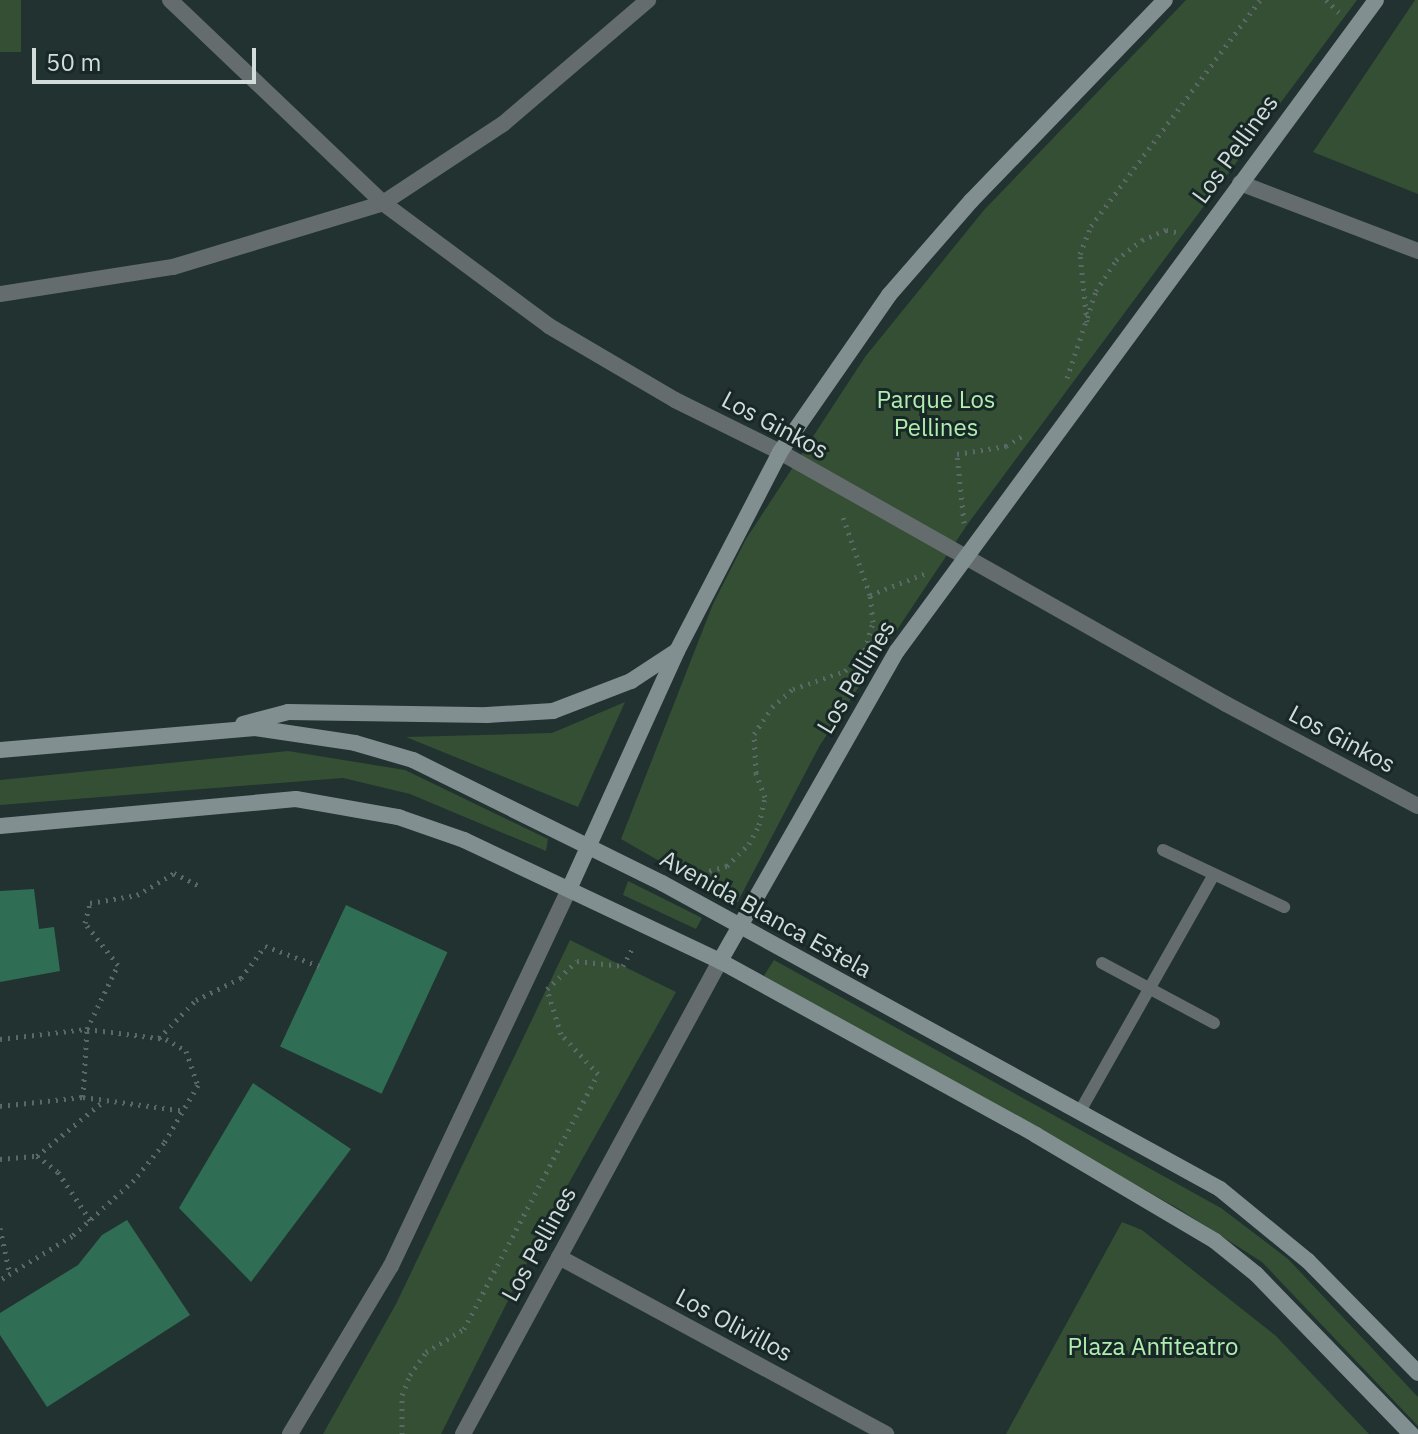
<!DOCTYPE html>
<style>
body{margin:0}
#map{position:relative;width:1418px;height:1434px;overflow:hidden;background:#213230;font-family:"IBM Plex Sans",sans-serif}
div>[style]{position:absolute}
.green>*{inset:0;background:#344f34;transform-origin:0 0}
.building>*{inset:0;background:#306d55;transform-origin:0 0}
.path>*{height:5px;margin-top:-2.5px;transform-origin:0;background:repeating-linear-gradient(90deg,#5a6967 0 2px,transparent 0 8px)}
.service>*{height:12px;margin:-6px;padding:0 6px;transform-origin:6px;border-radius:6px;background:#646c6d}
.minor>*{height:16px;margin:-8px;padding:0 8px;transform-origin:8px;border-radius:8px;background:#646c6d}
.tertiary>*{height:16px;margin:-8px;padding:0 8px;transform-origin:8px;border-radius:8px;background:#646c6d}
.secondary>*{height:16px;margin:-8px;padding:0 8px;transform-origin:8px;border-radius:8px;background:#828f91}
span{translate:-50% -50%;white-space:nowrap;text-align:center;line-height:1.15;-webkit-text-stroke:6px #172826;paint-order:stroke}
.street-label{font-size:24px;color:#d2dcda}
.park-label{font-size:24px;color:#b0edaf}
.scale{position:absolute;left:32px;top:48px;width:224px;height:36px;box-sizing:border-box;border:4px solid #d2dcda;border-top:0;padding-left:10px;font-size:24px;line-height:28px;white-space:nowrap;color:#d2dcda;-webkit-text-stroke:6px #172826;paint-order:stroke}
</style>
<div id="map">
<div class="green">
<i style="left:0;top:0;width:21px;height:52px"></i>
<i style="clip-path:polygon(1186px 0,1357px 0,967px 525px,820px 745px,736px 905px,621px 839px,713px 604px,746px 539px,865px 357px,984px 210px)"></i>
<i style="clip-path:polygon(1415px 0,1418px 0,1418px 194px,1313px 152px)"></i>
<i style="clip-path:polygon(625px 702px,578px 807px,406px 737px,552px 733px)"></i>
<i style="clip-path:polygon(288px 751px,405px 770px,548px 839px,546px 851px,410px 794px,343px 778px,0 805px,0 780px)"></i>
<i style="clip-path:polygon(628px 881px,702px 918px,696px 929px,623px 895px)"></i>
<i style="clip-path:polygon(570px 940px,676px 992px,551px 1215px,441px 1434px,323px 1434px,396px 1304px)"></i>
<i style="clip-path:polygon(774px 960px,1221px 1208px,1288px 1259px,1418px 1397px,1418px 1426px,1262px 1262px,1179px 1209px,763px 977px)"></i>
<i style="clip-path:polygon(1122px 1222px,1142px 1230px,1276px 1336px,1369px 1434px,1006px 1434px)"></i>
</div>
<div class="building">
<i style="clip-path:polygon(34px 889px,39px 929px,54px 927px,60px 971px,0 982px,0 891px)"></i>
<i style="left:346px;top:905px;width:112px;height:156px;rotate:25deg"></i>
<i style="clip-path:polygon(253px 1083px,351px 1149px,251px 1282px,179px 1208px)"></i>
<i style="clip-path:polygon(127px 1220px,190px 1315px,47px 1407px,0 1335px,0 1313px,78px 1265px,102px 1235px)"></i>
</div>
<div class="path">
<i style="left:1326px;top:0;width:19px;rotate:43deg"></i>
<i style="left:1087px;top:322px;width:68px;rotate:-95.9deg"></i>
<i style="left:1080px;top:254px;width:30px;rotate:-69deg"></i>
<i style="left:1091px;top:226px;width:282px;rotate:-53.2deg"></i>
<i style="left:1067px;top:378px;width:92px;rotate:-71.6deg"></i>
<i style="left:1096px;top:291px;width:37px;rotate:-57deg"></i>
<i style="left:1116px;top:260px;width:33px;rotate:-38deg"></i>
<i style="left:1142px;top:240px;width:26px;rotate:-23deg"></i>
<i style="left:1166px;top:230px;width:14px;rotate:12deg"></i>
<i style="left:964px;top:523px;width:69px;rotate:-95.8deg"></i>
<i style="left:957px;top:454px;width:50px;rotate:-9.3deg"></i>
<i style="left:1006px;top:446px;width:22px;rotate:-32deg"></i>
<i style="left:870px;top:595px;width:60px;rotate:-21.4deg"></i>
<i style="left:694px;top:875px;width:34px;rotate:-15deg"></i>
<i style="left:727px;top:866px;width:31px;rotate:-45deg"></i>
<i style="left:749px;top:844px;width:21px;rotate:-62deg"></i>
<i style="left:759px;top:825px;width:29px;rotate:-78deg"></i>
<i style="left:765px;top:797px;width:26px;rotate:-111deg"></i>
<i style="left:756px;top:773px;width:39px;rotate:-93deg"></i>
<i style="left:754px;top:734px;width:32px;rotate:-56deg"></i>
<i style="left:772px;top:707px;width:28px;rotate:-41deg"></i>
<i style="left:793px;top:689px;width:55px;rotate:-19.1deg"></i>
<i style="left:845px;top:671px;width:29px;rotate:-46deg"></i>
<i style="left:865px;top:650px;width:29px;rotate:-74deg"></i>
<i style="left:873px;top:622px;width:27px;rotate:-96deg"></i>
<i style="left:870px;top:595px;width:86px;rotate:-109.1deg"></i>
<i style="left:159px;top:1038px;width:53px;rotate:-45.8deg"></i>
<i style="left:196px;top:1000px;width:50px;rotate:-26.1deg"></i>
<i style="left:241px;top:978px;width:40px;rotate:-53deg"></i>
<i style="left:265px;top:946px;width:58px;rotate:20.3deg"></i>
<i style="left:0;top:1039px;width:88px;rotate:-6.6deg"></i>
<i style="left:87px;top:1029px;width:80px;rotate:7.2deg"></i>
<i style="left:166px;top:1039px;width:23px;rotate:31deg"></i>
<i style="left:186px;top:1051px;width:36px;rotate:71deg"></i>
<i style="left:198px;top:1085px;width:67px;rotate:120.4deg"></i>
<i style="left:164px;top:1143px;width:48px;rotate:129deg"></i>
<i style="left:134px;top:1180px;width:84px;rotate:137.9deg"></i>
<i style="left:72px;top:1236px;width:84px;rotate:148.6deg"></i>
<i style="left:83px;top:1097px;width:103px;rotate:7.8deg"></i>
<i style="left:0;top:1106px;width:83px;rotate:-6.2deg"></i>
<i style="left:83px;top:1097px;width:68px;rotate:-86.6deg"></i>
<i style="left:87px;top:1029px;width:71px;rotate:-64.2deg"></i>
<i style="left:118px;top:965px;width:53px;rotate:-128.2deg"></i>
<i style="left:85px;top:923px;width:21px;rotate:-76deg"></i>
<i style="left:90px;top:903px;width:48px;rotate:-9.7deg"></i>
<i style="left:137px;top:895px;width:43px;rotate:-30.7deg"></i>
<i style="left:174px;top:873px;width:30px;rotate:27deg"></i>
<i style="left:37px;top:1156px;width:26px;rotate:37deg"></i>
<i style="left:58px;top:1172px;width:58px;rotate:56.3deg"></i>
<i style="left:0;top:1159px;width:37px;rotate:-5deg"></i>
<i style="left:37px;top:1156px;width:88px;rotate:-39.5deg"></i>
<i style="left:0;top:1228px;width:48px;rotate:78deg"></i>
<i style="left:402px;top:1434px;width:39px;rotate:-90deg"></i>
<i style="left:402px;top:1395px;width:22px;rotate:-68deg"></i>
<i style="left:410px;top:1375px;width:28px;rotate:-55deg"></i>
<i style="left:426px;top:1352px;width:44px;rotate:-31.2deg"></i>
<i style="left:464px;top:1329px;width:288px;rotate:-62.3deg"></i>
<i style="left:598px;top:1074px;width:54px;rotate:-132.8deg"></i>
<i style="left:561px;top:1034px;width:47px;rotate:-107.3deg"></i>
<i style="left:547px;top:989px;width:41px;rotate:-43deg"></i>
<i style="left:577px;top:961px;width:46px;rotate:6.2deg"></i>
<i style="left:623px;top:966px;width:24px;rotate:-62deg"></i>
</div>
<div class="service">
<i style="left:1163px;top:850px;width:134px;rotate:25.2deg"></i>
<i style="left:1102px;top:963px;width:127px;rotate:28.2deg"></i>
<i style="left:1079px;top:1113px;width:274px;rotate:-60.5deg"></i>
</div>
<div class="minor">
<i style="left:170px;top:0;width:294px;rotate:43.6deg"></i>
<i style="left:383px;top:203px;width:207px;rotate:36.5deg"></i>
<i style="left:549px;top:326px;width:146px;rotate:30.4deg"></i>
<i style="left:675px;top:400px;width:117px;rotate:26.3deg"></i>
<i style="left:780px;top:452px;width:512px;rotate:29.47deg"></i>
<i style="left:1226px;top:704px;width:217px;rotate:28deg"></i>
<i style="left:1240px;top:183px;width:191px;rotate:20.9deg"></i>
<i style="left:0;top:294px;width:175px;rotate:-8.9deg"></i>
<i style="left:173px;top:267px;width:220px;rotate:-16.9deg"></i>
<i style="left:383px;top:203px;width:144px;rotate:-33.4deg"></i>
<i style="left:503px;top:124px;width:191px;rotate:-40.5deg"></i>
<i style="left:559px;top:1257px;width:372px;rotate:28.4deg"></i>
</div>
<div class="tertiary">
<i style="left:290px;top:1434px;width:196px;rotate:-59deg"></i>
<i style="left:391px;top:1266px;width:419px;rotate:-64.7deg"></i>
<i style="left:463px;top:1434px;width:538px;rotate:-61.48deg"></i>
</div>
<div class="secondary">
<i style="left:243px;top:724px;width:47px;rotate:-14.9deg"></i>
<i style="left:288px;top:712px;width:199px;rotate:0.9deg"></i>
<i style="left:487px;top:715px;width:66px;rotate:-3.5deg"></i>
<i style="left:553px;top:711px;width:84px;rotate:-21deg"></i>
<i style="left:631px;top:681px;width:53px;rotate:-33.4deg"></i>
<i style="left:0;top:750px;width:256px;rotate:-4.9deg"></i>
<i style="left:255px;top:728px;width:101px;rotate:8.5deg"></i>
<i style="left:355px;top:743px;width:60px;rotate:16.3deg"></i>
<i style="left:413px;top:760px;width:278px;rotate:26.3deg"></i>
<i style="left:662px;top:883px;width:636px;rotate:28.74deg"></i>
<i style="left:1220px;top:1189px;width:114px;rotate:39.3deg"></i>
<i style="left:1308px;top:1261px;width:157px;rotate:45.5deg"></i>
<i style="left:0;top:826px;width:297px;rotate:-5.2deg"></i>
<i style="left:296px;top:799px;width:104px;rotate:10deg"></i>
<i style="left:398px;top:817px;width:70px;rotate:19.2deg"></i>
<i style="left:464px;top:840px;width:283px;rotate:25.3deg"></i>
<i style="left:720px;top:961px;width:361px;rotate:28.8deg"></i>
<i style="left:1036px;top:1135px;width:208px;rotate:30.6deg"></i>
<i style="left:1215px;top:1241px;width:53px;rotate:38.8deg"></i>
<i style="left:1256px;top:1274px;width:223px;rotate:45.9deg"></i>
<i style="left:570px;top:887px;width:259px;rotate:-65.6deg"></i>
<i style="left:677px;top:651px;width:224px;rotate:-62.6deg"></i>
<i style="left:780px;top:452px;width:191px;rotate:-55.2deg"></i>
<i style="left:889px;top:295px;width:125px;rotate:-48.9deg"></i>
<i style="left:971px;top:201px;width:279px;rotate:-46deg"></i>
<i style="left:720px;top:961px;width:357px;rotate:-60.3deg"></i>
<i style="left:897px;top:651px;width:808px;rotate:-53.65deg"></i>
</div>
<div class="street-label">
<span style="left:1235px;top:149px;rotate:-54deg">Los Pellines</span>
<span style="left:775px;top:425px;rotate:28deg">Los Ginkos</span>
<span style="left:856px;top:677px;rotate:-59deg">Los Pellines</span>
<span style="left:1342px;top:739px;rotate:28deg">Los Ginkos</span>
<span style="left:766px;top:914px;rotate:29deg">Avenida Blanca Estela</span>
<span style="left:539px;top:1244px;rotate:-61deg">Los Pellines</span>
<span style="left:734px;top:1325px;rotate:28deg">Los Olivillos</span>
</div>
<div class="park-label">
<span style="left:936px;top:414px">Parque Los<br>Pellines</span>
<span style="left:1153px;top:1347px">Plaza Anfiteatro</span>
</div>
<div class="scale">50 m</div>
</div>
